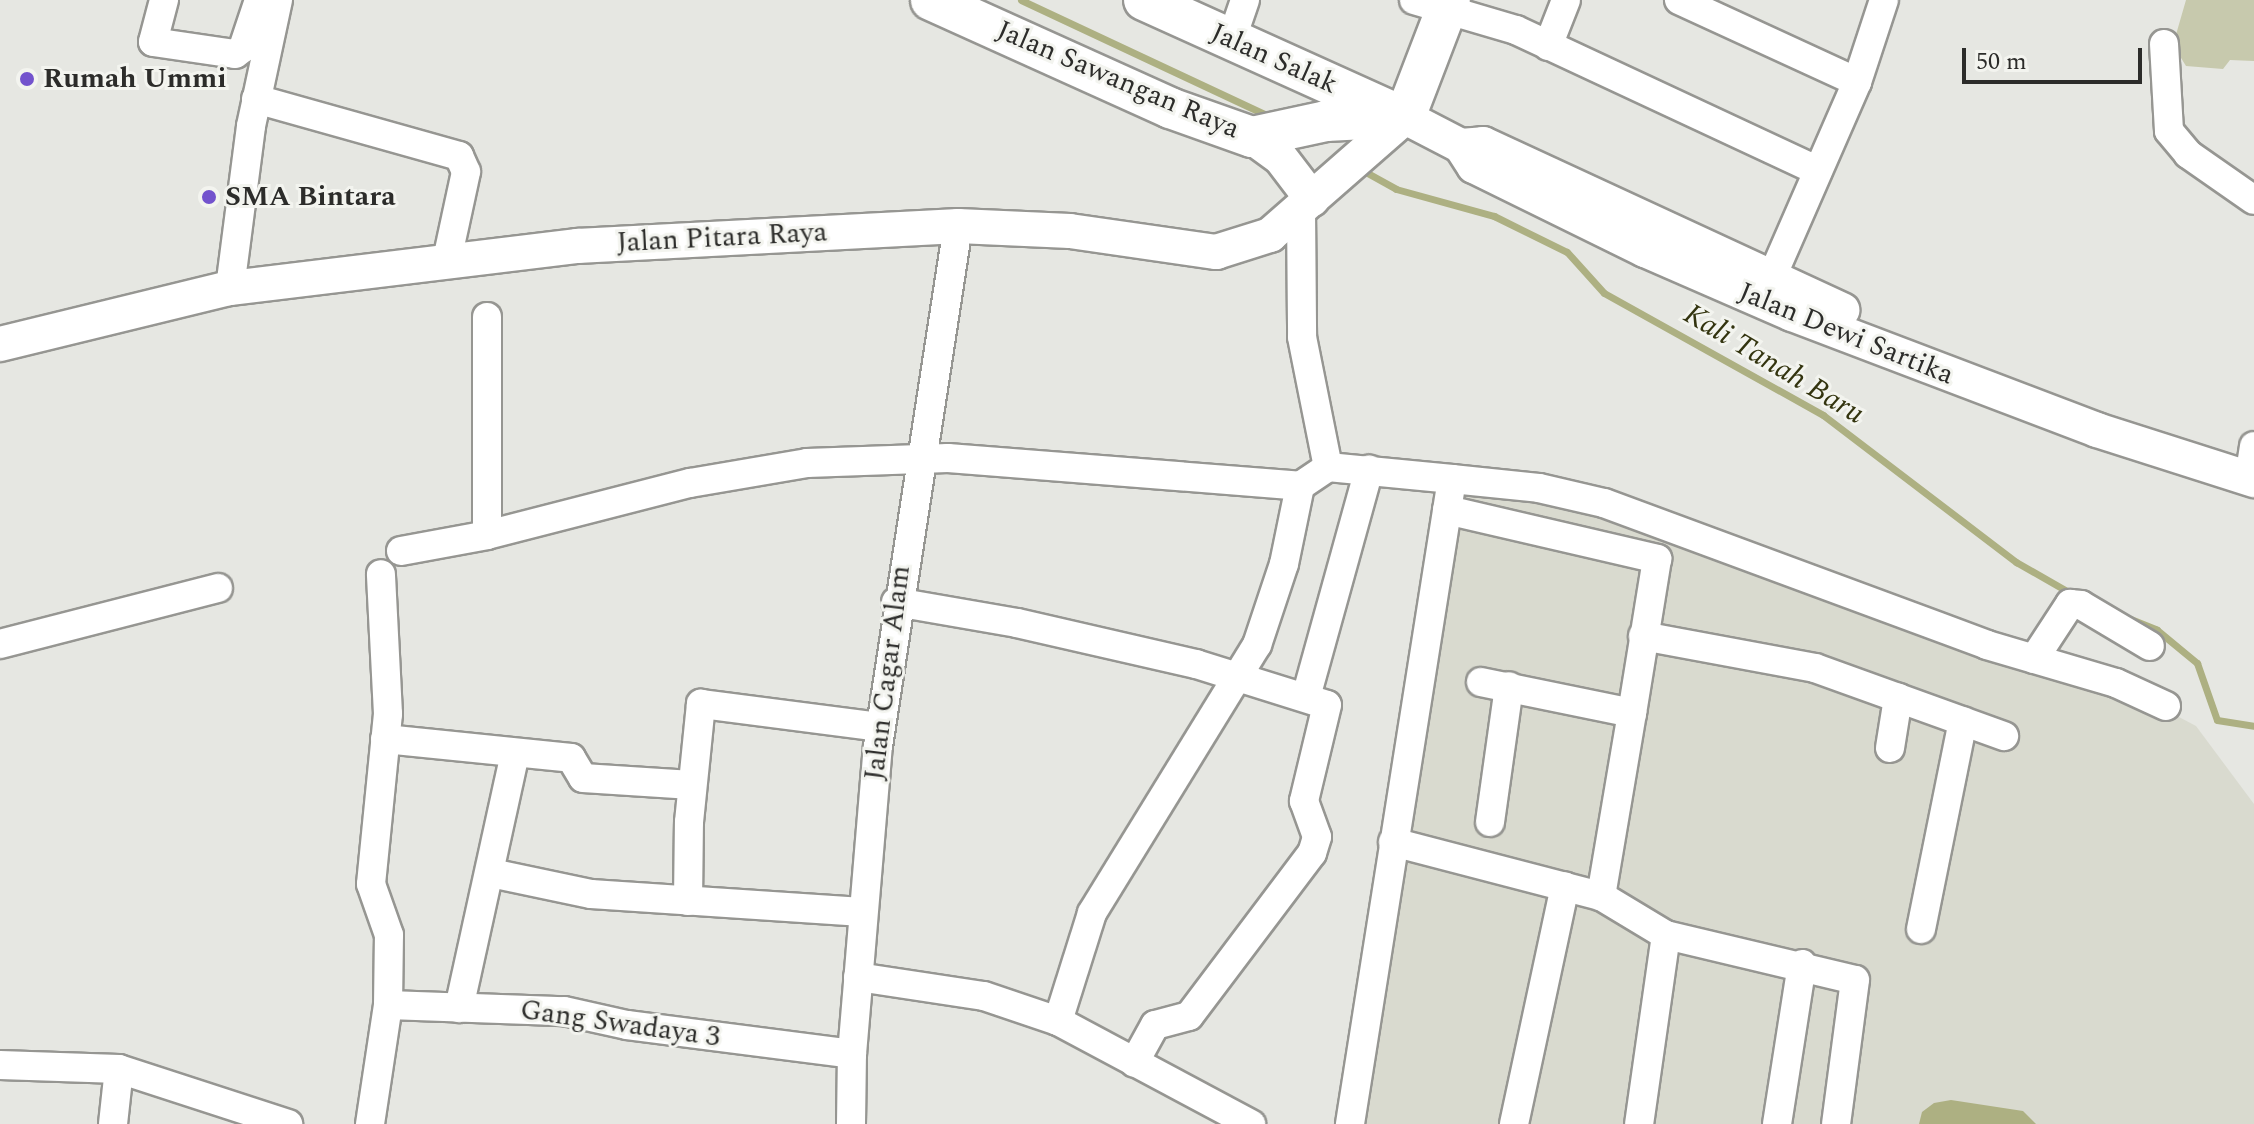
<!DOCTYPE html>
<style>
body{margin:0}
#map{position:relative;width:2254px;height:1124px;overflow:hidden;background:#e6e7e2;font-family:Spectral,serif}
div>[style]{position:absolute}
.built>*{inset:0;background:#d9dacf}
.green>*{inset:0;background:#c7c9ad}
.water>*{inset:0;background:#adb082}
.stream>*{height:7px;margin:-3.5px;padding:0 3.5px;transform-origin:3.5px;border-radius:3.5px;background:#adb082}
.roads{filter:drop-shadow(2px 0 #969692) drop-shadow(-2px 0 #969692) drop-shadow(0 2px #969692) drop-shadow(0 -2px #969692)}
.minor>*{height:28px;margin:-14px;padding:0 14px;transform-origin:14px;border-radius:14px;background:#fff}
.major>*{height:34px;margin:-17px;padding:0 17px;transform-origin:17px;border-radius:17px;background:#fff}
.highway>*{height:40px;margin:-20px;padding:0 20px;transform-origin:20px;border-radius:20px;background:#fff}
.dots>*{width:22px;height:22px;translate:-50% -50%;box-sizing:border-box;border:4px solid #f3f4ef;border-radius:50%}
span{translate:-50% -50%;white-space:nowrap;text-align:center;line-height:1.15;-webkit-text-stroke:6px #f3f4ef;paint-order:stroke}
.street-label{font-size:28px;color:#2c2c2a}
.poi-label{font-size:28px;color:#2c2c2a;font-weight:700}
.left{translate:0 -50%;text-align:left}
.water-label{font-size:30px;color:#33340f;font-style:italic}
.scale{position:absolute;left:1962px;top:48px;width:180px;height:36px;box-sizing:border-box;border:4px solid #2c2c2a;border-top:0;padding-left:10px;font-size:24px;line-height:28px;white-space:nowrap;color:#2c2c2a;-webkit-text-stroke:6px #f3f4ef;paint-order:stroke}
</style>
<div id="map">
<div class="built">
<i style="clip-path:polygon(1459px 490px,1545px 495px,2128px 690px,2196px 726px,2254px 804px,2254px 1124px,1359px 1124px)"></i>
</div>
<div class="green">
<i style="clip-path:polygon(2186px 0,2254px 0,2254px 61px,2230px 60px,2223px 69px,2186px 66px,2173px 45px)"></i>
</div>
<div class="water">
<i style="clip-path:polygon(1951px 1100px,2023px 1111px,2036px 1124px,1919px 1124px,1922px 1112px,1934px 1103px)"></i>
</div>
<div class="stream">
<i style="left:1021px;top:0;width:271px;rotate:25.1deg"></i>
<i style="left:1362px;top:170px;width:39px;rotate:29deg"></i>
<i style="left:1396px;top:189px;width:102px;rotate:15.4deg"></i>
<i style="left:1494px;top:216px;width:81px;rotate:26.3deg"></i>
<i style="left:1567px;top:252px;width:55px;rotate:47.9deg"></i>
<i style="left:1604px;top:293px;width:251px;rotate:29.1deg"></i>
<i style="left:1823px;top:415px;width:243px;rotate:37.3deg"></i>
<i style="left:2016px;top:562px;width:64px;rotate:29.7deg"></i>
<i style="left:2128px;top:618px;width:31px;rotate:22deg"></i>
<i style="left:2157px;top:630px;width:52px;rotate:39.5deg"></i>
<i style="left:2197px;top:663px;width:60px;rotate:70.7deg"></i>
<i style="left:2217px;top:720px;width:37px;rotate:9deg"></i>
</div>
<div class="roads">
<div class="minor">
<i style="left:164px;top:0;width:43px;rotate:104.7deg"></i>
<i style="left:153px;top:42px;width:83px;rotate:8.3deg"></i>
<i style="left:235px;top:54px;width:10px;rotate:-37deg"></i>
<i style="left:243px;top:48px;width:51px;rotate:-71.6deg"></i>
<i style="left:1414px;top:0;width:106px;rotate:16.4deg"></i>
<i style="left:1516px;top:30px;width:333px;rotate:25deg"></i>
<i style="left:1679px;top:0;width:196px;rotate:24.7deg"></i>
<i style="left:1231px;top:41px;width:43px;rotate:-71.1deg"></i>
<i style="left:2164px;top:44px;width:87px;rotate:86.7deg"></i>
<i style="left:2169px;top:131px;width:30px;rotate:50deg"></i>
<i style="left:2188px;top:154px;width:80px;rotate:34.9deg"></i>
<i style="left:1548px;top:46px;width:49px;rotate:-68.6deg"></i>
<i style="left:256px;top:99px;width:211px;rotate:15.7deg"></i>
<i style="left:459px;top:156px;width:17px;rotate:66deg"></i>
<i style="left:466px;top:172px;width:90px;rotate:102.2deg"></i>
<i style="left:1301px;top:210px;width:127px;rotate:89.5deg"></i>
<i style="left:1302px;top:337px;width:133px;rotate:78.7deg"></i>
<i style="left:1328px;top:467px;width:125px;rotate:5.5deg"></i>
<i style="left:1452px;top:479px;width:653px;rotate:98.99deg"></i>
<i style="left:1771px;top:279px;width:215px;rotate:-66.4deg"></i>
<i style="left:1857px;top:82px;width:86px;rotate:-71.8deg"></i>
<i style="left:230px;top:288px;width:163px;rotate:-82.6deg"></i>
<i style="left:251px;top:126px;width:129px;rotate:-77.9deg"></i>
<i style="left:487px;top:317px;width:218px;rotate:90deg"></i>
<i style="left:2252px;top:459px;width:13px;rotate:-81deg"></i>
<i style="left:1452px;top:479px;width:87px;rotate:5.9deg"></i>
<i style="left:1539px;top:488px;width:67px;rotate:13deg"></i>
<i style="left:1604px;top:503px;width:408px;rotate:20.3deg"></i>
<i style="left:1987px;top:645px;width:134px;rotate:16.4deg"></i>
<i style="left:2116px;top:683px;width:55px;rotate:24.7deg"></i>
<i style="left:1447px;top:510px;width:216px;rotate:13.1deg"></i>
<i style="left:1657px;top:559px;width:156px;rotate:99.2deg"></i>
<i style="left:401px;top:551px;width:87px;rotate:-10.5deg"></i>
<i style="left:487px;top:535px;width:210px;rotate:-14.4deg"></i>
<i style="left:690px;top:483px;width:119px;rotate:-9.7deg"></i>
<i style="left:807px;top:463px;width:141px;rotate:-2deg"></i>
<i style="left:948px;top:458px;width:353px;rotate:4.5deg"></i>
<i style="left:1300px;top:486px;width:34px;rotate:-34deg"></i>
<i style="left:896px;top:602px;width:123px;rotate:9.8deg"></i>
<i style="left:1017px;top:623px;width:184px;rotate:12.9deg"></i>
<i style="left:1196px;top:664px;width:137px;rotate:17.4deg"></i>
<i style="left:1327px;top:705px;width:99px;rotate:103.5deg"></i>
<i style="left:1304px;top:801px;width:38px;rotate:70deg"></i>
<i style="left:1317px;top:837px;width:17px;rotate:107deg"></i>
<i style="left:1312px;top:853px;width:204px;rotate:127deg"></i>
<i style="left:1189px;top:1016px;width:35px;rotate:165deg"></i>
<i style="left:1155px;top:1025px;width:43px;rotate:118.9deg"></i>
<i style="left:1643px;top:636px;width:175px;rotate:10.5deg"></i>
<i style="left:1815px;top:668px;width:201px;rotate:19.8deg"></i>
<i style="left:0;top:644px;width:225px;rotate:-14.4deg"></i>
<i style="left:2034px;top:659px;width:66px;rotate:-56.8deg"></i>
<i style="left:2070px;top:604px;width:11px;rotate:5deg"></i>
<i style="left:2081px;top:605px;width:80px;rotate:30.7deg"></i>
<i style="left:1481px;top:682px;width:154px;rotate:11.6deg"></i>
<i style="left:1632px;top:713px;width:186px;rotate:99.6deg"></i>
<i style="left:1306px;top:697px;width:236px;rotate:-74.5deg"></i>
<i style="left:385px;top:739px;width:187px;rotate:5.8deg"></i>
<i style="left:571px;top:758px;width:23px;rotate:59deg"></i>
<i style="left:583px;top:778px;width:109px;rotate:3.7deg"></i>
<i style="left:1890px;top:748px;width:51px;rotate:-80.9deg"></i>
<i style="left:1490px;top:822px;width:137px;rotate:-82deg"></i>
<i style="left:1393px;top:842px;width:215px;rotate:14.6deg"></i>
<i style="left:1601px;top:896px;width:76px;rotate:31deg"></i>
<i style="left:1666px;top:935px;width:191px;rotate:98.1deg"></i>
<i style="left:491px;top:873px;width:102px;rotate:11.9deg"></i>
<i style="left:591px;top:894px;width:272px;rotate:3.8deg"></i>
<i style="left:688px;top:901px;width:79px;rotate:-89.3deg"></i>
<i style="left:689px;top:822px;width:119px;rotate:-84.2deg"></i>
<i style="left:701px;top:704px;width:181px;rotate:7.3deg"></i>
<i style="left:1921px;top:929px;width:212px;rotate:-78.6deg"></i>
<i style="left:1666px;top:935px;width:194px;rotate:13.4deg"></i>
<i style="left:1855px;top:980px;width:145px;rotate:97.5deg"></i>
<i style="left:858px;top:977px;width:127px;rotate:8.6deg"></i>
<i style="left:984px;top:996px;width:78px;rotate:18.7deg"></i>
<i style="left:1058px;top:1021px;width:219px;rotate:28.1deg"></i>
<i style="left:388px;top:1005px;width:176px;rotate:2deg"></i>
<i style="left:564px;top:1011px;width:65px;rotate:12.5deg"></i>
<i style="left:627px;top:1025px;width:227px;rotate:7.3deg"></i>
<i style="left:459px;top:1008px;width:261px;rotate:-77.6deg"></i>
<i style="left:1058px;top:1021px;width:113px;rotate:-72.5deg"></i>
<i style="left:1092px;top:913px;width:315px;rotate:-58.4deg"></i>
<i style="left:1257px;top:645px;width:85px;rotate:-71.6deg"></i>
<i style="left:1284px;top:564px;width:80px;rotate:-78.4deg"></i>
<i style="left:0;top:1065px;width:119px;rotate:1.9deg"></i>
<i style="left:119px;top:1069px;width:178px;rotate:18deg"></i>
<i style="left:113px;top:1124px;width:55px;rotate:-83.8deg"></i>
<i style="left:370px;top:1124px;width:120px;rotate:-81.4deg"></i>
<i style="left:388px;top:1005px;width:70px;rotate:-89.2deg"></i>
<i style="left:389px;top:935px;width:54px;rotate:-109.4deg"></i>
<i style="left:371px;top:884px;width:171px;rotate:-84.3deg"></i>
<i style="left:388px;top:714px;width:140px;rotate:-92.9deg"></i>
<i style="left:851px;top:1124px;width:70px;rotate:-89.2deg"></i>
<i style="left:852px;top:1054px;width:309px;rotate:-85.2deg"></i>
<i style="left:878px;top:746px;width:526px;rotate:-81.25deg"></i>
<i style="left:1514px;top:1124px;width:243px;rotate:-77.9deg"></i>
<i style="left:1777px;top:1124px;width:162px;rotate:-81.1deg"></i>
</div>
<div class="major">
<i style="left:1252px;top:137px;width:34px;rotate:36deg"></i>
<i style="left:1280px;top:157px;width:53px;rotate:52.7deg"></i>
<i style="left:1461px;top:146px;width:22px;rotate:-5deg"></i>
<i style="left:1483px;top:144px;width:396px;rotate:24.8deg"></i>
<i style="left:0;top:344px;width:237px;rotate:-13.7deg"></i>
<i style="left:230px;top:288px;width:350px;rotate:-6.9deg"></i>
<i style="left:577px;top:246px;width:382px;rotate:-3deg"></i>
<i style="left:958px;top:226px;width:112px;rotate:2.6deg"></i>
<i style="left:1070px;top:231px;width:148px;rotate:8.2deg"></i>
<i style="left:1216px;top:252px;width:57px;rotate:-17.5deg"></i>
<i style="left:1270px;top:235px;width:179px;rotate:-41.2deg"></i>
<i style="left:1405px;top:117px;width:63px;rotate:27.4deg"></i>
<i style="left:1461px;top:146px;width:24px;rotate:57deg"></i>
<i style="left:1474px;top:166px;width:191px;rotate:26.2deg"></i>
<i style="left:1645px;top:250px;width:160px;rotate:23.5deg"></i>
<i style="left:1792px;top:314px;width:326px;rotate:20.8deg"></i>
<i style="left:2097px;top:430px;width:165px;rotate:17.7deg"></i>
</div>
<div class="highway">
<i style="left:931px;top:0;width:262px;rotate:24.3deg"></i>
<i style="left:1170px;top:108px;width:87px;rotate:19.5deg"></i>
<i style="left:1252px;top:137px;width:76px;rotate:-12.2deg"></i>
<i style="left:1326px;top:121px;width:79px;rotate:-2.9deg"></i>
<i style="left:1144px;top:0;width:280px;rotate:24.3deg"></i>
<i style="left:1405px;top:117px;width:125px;rotate:-69deg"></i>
</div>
</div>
<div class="dots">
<i style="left:27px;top:79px;background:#7353cd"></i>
<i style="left:209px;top:197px;background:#7353cd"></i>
</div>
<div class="street-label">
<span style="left:1274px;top:59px;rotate:24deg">Jalan Salak</span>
<span style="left:1118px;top:80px;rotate:23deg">Jalan Sawangan Raya</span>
<span style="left:722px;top:238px;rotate:-3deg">Jalan Pitara Raya</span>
<span style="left:1846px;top:334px;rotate:22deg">Jalan Dewi Sartika</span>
<span style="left:888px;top:673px;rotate:-83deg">Jalan Cagar Alam</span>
<span style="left:620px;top:1024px;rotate:8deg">Gang Swadaya 3</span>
</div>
<div class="poi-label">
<span class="left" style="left:43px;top:79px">Rumah Ummi</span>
<span class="left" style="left:225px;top:197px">SMA Bintara</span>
</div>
<div class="water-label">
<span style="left:1774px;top:364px;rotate:31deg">Kali Tanah Baru</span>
</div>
<div class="scale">50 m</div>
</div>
